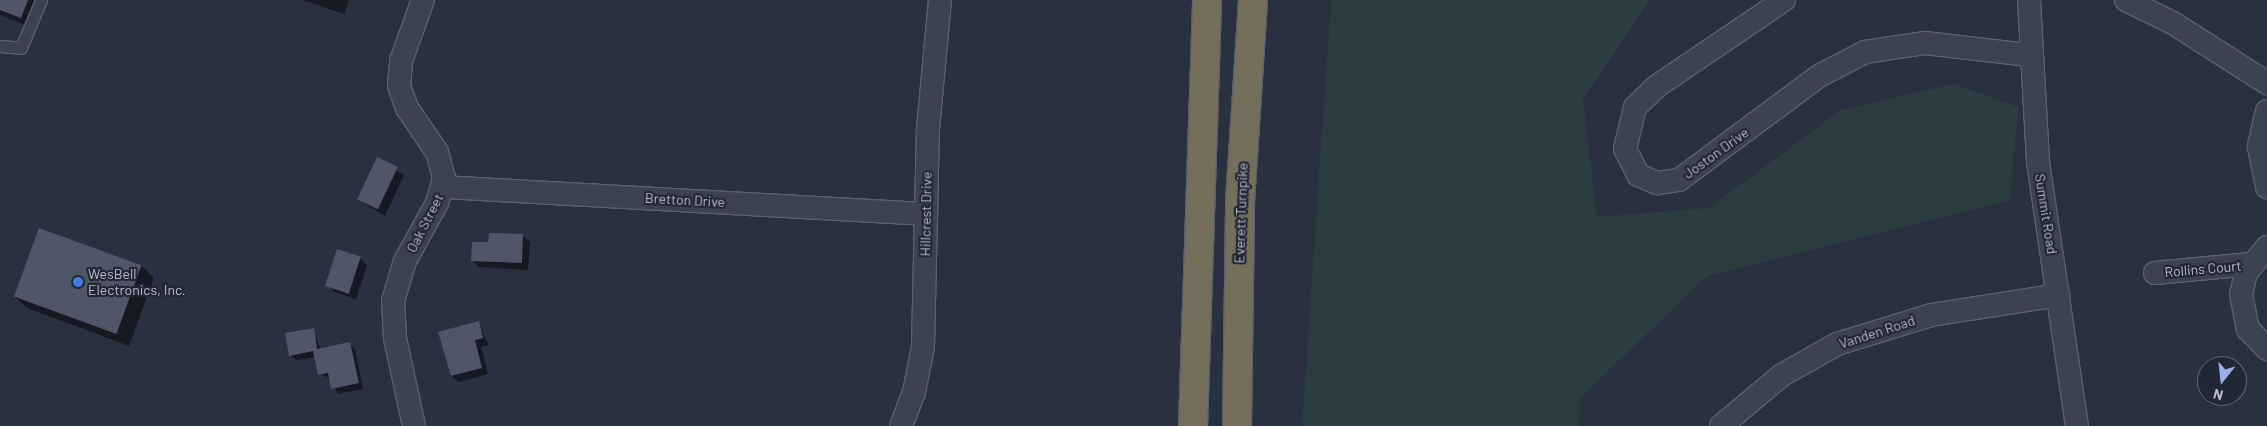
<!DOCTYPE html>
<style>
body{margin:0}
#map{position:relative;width:2267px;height:426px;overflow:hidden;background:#293040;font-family:Barlow,sans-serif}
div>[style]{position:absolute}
.green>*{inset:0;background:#2c3d42}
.shadow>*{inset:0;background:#0007}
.building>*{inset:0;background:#505668;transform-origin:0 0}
.roads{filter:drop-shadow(1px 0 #5b606d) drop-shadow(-1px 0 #5b606d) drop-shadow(0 1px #5b606d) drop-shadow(0 -1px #5b606d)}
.service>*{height:11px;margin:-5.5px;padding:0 5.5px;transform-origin:5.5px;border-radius:5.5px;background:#3d4250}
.minor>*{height:22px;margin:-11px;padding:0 11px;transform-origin:11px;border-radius:11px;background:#3d4250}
.motorway>*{height:28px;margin:-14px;padding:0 14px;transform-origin:14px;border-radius:14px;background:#756e5b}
.dots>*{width:14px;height:14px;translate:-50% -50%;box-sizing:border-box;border:2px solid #222735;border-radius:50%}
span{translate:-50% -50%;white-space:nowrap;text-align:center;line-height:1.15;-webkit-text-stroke:4.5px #222735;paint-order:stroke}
.street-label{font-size:14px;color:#babeca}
.poi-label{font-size:14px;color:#babeca}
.left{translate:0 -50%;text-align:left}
.north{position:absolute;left:2197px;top:356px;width:50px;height:50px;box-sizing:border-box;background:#222735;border:1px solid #5f6371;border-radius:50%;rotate:196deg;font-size:14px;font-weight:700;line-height:20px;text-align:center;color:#babeca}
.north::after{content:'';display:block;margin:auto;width:18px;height:22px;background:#9ab0ee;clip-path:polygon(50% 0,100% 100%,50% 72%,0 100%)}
</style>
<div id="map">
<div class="green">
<i style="clip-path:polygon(1331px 0,1650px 0,1583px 99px,1597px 217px,1709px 208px,1841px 110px,1954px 84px,2018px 107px,2010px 200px,1707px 276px,1580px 398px,1579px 426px,1302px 426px)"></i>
</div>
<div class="shadow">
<i style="clip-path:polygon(0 0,39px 0,31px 27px,0 15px)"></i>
<i style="clip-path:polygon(303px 0,349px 0,344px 14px)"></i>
<i style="clip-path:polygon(377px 158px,404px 175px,385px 216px,358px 200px)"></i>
<i style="clip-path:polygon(523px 236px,530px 242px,528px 270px,479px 267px,473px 261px)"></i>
<i style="clip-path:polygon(360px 258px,367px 265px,356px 299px,334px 292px,328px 285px)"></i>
<i style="clip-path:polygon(142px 266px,154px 278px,129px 346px,27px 308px,15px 297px)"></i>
<i style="clip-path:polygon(478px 323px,489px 345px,481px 347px,488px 374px,459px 382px,452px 376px,440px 333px)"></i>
<i style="clip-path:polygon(313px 330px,321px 350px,349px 344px,355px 349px,363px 389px,338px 394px,330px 378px,319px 374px,316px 357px,296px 360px,290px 355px)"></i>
</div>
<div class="building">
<i style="clip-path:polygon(0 0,28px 0,21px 18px,0 10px)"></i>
<i style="left:377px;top:157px;width:23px;height:47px;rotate:25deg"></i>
<i style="left:39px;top:228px;width:109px;height:73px;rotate:20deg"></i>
<i style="clip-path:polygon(489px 233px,523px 234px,522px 263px,471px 261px,472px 242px,488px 242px)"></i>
<i style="left:337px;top:249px;width:25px;height:39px;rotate:18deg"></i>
<i style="clip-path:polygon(479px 321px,483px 338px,475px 340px,482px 368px,451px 376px,438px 332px)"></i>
<i style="clip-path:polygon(314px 328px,317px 349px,350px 342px,359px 383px,331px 389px,328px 373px,318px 375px,313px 351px,289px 356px,285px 333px)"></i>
</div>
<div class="roads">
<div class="service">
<i style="left:0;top:46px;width:21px;rotate:5deg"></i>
<i style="left:21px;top:48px;width:52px;rotate:-67.4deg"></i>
</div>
<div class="minor">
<i style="left:1784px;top:0;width:153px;rotate:145.9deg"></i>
<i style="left:1657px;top:86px;width:30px;rotate:136deg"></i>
<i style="left:1635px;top:107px;width:43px;rotate:103.4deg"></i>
<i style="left:1625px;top:149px;width:29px;rotate:63deg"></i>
<i style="left:1638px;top:175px;width:21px;rotate:23deg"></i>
<i style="left:1657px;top:183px;width:22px;rotate:-8deg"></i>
<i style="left:1679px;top:180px;width:174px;rotate:-36.6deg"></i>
<i style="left:1819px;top:76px;width:52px;rotate:-27.6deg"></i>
<i style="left:1865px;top:52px;width:61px;rotate:-8.5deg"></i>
<i style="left:1925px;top:43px;width:105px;rotate:6.6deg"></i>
<i style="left:2029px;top:0;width:162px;rotate:86.8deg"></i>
<i style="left:2038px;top:162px;width:267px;rotate:81.6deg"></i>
<i style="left:2126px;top:0;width:52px;rotate:26.1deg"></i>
<i style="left:2173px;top:23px;width:112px;rotate:32.6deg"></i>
<i style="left:2267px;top:111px;width:37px;rotate:103deg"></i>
<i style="left:2259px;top:147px;width:41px;rotate:78.7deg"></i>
<i style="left:443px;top:187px;width:484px;rotate:3.2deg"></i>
<i style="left:2267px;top:247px;width:33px;rotate:129deg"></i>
<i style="left:2246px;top:273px;width:22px;rotate:103deg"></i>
<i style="left:2241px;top:294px;width:36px;rotate:79deg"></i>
<i style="left:2248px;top:329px;width:28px;rotate:46deg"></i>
<i style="left:2155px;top:273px;width:96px;rotate:-5.4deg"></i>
<i style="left:414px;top:426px;width:90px;rotate:-102.2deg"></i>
<i style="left:395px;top:338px;width:37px;rotate:-93deg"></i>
<i style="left:393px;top:301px;width:42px;rotate:-73.3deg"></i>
<i style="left:405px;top:261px;width:66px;rotate:-61.1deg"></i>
<i style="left:437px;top:203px;width:26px;rotate:-74deg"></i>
<i style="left:444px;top:178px;width:27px;rotate:-105deg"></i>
<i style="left:437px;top:152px;width:53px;rotate:-124.3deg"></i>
<i style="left:407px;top:108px;width:23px;rotate:-110deg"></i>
<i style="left:399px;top:86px;width:25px;rotate:-85deg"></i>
<i style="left:401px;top:61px;width:65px;rotate:-70.2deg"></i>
<i style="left:901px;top:426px;width:36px;rotate:-69deg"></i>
<i style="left:914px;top:392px;width:46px;rotate:-78.7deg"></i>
<i style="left:923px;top:347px;width:218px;rotate:-88.7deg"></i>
<i style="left:928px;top:129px;width:130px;rotate:-84.7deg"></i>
<i style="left:1721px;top:426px;width:80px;rotate:-39.9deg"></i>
<i style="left:1782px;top:375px;width:63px;rotate:-29.4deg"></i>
<i style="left:1837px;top:344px;width:98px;rotate:-17.1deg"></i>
<i style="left:1931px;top:315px;width:129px;rotate:-8.9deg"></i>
</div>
<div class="motorway">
<i style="left:1193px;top:426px;width:426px;rotate:-88.1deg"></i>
<i style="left:1237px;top:426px;width:224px;rotate:-89.2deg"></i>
<i style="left:1240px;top:202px;width:202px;rotate:-86.3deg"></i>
</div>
</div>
<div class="dots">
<i style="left:78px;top:282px;background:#3f7fe0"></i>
</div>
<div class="street-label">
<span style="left:1716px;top:153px;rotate:-36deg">Joston Drive</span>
<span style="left:685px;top:200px;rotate:3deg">Bretton Drive</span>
<span style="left:1241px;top:213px;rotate:-88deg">Everett Turnpike</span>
<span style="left:926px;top:214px;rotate:-89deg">Hillcrest Drive</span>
<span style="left:2046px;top:214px;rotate:81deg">Summit Road</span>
<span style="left:425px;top:223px;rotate:-63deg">Oak Street</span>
<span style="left:2203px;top:269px;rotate:-5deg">Rollins Court</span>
<span style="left:1877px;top:332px;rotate:-18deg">Vanden Road</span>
</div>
<div class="poi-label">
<span class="left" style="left:88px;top:282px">WesBell<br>Electronics, Inc.</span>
</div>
<div class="north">N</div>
</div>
